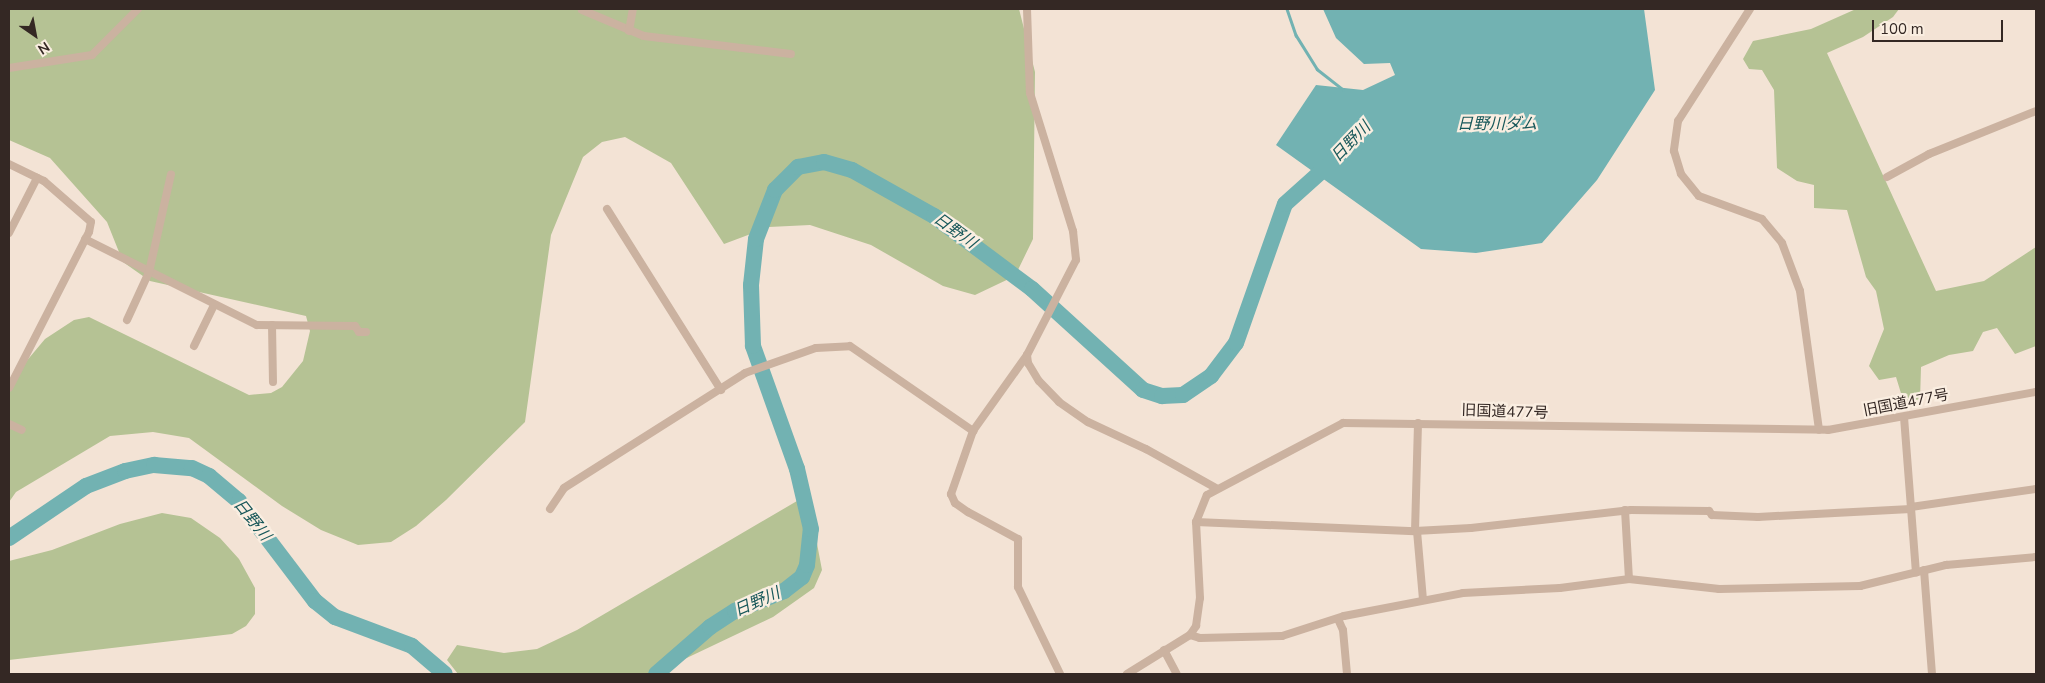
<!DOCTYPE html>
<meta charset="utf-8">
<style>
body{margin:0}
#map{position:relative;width:2045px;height:683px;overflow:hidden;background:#f3e3d5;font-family:"Nunito Sans","Noto Sans JP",sans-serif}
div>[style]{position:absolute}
.green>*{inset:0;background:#b5c294}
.water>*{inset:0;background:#72b2b2}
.stream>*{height:2.5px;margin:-1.25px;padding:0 1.25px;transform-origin:1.25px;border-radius:1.25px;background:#72b2b2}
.river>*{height:16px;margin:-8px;padding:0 8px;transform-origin:8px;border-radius:8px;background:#72b2b2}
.minor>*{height:8px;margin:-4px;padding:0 4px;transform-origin:4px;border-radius:4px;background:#cbb2a0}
span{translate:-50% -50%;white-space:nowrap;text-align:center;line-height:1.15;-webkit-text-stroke:4.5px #faeee1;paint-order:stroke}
.street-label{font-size:15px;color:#342824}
.water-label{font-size:16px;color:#175759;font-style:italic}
.frame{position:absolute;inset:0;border:10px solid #342824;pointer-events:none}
.north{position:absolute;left:10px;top:10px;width:50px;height:50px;-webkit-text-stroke:4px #faeee1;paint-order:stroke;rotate:147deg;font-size:14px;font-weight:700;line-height:20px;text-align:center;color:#342824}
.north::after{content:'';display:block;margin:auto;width:18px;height:22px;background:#342824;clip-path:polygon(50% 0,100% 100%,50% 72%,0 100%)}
.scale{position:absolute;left:1872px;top:20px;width:131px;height:22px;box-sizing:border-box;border:2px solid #342824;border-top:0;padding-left:6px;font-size:15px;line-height:18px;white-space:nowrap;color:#342824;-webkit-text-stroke:4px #faeee1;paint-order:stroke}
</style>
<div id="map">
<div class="green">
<i style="clip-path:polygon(9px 9px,1019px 9px,1035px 72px,1033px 239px,1015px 276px,975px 295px,943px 286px,871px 245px,810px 225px,769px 227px,724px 244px,671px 163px,625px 137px,602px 142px,583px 157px,551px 235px,525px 422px,446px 500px,416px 526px,391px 542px,358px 545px,321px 530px,282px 506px,189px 438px,153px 432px,110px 436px,16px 492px,9px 502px,9px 382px,45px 339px,74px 320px,89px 317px,249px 395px,271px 393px,282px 387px,303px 361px,310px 331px,306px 316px,150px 281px,123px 262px,107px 222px,50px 158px,9px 140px)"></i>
<i style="clip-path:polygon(1856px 9px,1899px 9px,1893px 17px,1863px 37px,1827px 53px,1936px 291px,1984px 281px,2036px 247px,2036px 346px,2015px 354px,1997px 328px,1983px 332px,1973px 351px,1949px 355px,1921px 367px,1920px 401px,1904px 403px,1896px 377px,1879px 380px,1869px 366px,1884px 329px,1876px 291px,1866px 277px,1847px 210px,1814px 208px,1814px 185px,1797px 181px,1777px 168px,1774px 90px,1762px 70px,1749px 69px,1743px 59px,1753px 41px,1811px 29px)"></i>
<i style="clip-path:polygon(797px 501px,811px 512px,822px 570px,814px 588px,773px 617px,653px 674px,458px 674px,447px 660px,457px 645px,504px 653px,537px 649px,577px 630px)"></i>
<i style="clip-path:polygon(162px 513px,191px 518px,220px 538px,239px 559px,255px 588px,255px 614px,246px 626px,232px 634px,9px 660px,9px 561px,52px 550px,120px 524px)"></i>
</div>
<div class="water">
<i style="clip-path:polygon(1323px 9px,1644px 9px,1655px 90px,1597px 180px,1542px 243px,1476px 253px,1421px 249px,1276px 145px,1316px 85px,1363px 90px,1395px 75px,1390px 63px,1364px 64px,1336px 38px)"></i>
</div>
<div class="stream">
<i style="left:1287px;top:9px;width:28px;rotate:71deg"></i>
<i style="left:1296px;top:35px;width:40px;rotate:58deg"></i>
<i style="left:1317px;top:69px;width:33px;rotate:38deg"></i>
</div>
<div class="river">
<i style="left:9px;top:538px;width:93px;rotate:-34deg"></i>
<i style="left:86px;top:486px;width:42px;rotate:-21deg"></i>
<i style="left:125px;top:471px;width:30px;rotate:-12deg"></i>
<i style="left:154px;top:465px;width:38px;rotate:5deg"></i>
<i style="left:192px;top:468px;width:19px;rotate:25deg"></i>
<i style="left:209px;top:476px;width:39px;rotate:40deg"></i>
<i style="left:239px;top:501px;width:126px;rotate:52.8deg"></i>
<i style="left:315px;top:601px;width:26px;rotate:39deg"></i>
<i style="left:335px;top:617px;width:82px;rotate:20.6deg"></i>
<i style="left:412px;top:646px;width:43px;rotate:40.3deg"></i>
<i style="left:656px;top:674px;width:72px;rotate:-41deg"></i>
<i style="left:710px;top:627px;width:30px;rotate:-33deg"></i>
<i style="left:735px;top:611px;width:53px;rotate:-22.2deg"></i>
<i style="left:784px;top:591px;width:23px;rotate:-38deg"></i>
<i style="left:802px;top:577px;width:13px;rotate:-67deg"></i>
<i style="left:807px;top:565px;width:36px;rotate:-84deg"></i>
<i style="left:811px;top:529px;width:62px;rotate:-103.1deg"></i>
<i style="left:797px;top:469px;width:131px;rotate:-109.7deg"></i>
<i style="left:753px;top:346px;width:61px;rotate:-91.9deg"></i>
<i style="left:751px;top:285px;width:46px;rotate:-83.8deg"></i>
<i style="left:756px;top:239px;width:53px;rotate:-68.8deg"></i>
<i style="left:775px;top:190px;width:33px;rotate:-45deg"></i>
<i style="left:798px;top:167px;width:26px;rotate:-11deg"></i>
<i style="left:824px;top:162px;width:29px;rotate:16deg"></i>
<i style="left:852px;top:170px;width:94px;rotate:29.3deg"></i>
<i style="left:934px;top:216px;width:122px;rotate:36.7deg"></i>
<i style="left:1032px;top:289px;width:150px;rotate:42.3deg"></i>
<i style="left:1143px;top:390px;width:20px;rotate:18deg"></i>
<i style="left:1162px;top:396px;width:21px;rotate:-3deg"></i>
<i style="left:1183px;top:395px;width:34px;rotate:-34deg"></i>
<i style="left:1211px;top:376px;width:41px;rotate:-52.9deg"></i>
<i style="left:1236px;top:343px;width:147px;rotate:-70.6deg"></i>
<i style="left:1285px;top:204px;width:64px;rotate:-41.9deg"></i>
</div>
<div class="minor">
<i style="left:1027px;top:9px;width:84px;rotate:88deg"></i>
<i style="left:1030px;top:93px;width:145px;rotate:72.7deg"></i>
<i style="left:1073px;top:231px;width:29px;rotate:84deg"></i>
<i style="left:1076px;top:260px;width:107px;rotate:117.3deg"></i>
<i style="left:1027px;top:355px;width:93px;rotate:125.4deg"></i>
<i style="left:973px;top:431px;width:67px;rotate:109.2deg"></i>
<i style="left:951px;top:494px;width:10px;rotate:66deg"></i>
<i style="left:955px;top:503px;width:16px;rotate:35deg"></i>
<i style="left:968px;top:512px;width:57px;rotate:28.4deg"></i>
<i style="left:1018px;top:539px;width:48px;rotate:90deg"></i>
<i style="left:1018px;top:587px;width:97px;rotate:64.2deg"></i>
<i style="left:1750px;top:9px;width:133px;rotate:122.7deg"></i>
<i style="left:1678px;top:121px;width:30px;rotate:98deg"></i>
<i style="left:1674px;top:151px;width:24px;rotate:73deg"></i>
<i style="left:1681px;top:174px;width:28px;rotate:51deg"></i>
<i style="left:1699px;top:196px;width:67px;rotate:20.1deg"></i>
<i style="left:1762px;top:219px;width:31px;rotate:50deg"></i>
<i style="left:1782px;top:243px;width:51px;rotate:69.4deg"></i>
<i style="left:1800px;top:291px;width:140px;rotate:82.2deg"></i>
<i style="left:582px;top:10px;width:67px;rotate:22.8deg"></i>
<i style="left:644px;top:36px;width:148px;rotate:7deg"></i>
<i style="left:629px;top:31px;width:22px;rotate:-80deg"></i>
<i style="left:9px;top:68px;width:84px;rotate:-8.9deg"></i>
<i style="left:92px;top:55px;width:65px;rotate:-45deg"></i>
<i style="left:9px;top:164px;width:39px;rotate:26deg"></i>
<i style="left:44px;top:181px;width:62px;rotate:41.1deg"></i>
<i style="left:91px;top:222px;width:10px;rotate:101deg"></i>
<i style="left:89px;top:232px;width:175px;rotate:117.1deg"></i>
<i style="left:1887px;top:177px;width:48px;rotate:-28.7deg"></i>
<i style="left:1929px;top:154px;width:115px;rotate:-21.9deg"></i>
<i style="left:607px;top:209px;width:214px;rotate:57.8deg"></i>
<i style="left:9px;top:233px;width:62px;rotate:-63deg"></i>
<i style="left:85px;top:239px;width:192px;rotate:26.6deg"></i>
<i style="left:257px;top:325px;width:98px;rotate:0.6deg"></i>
<i style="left:355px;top:326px;width:7px;rotate:56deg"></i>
<i style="left:359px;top:332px;width:7px"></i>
<i style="left:127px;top:320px;width:53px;rotate:-65.4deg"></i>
<i style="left:149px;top:272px;width:100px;rotate:-77.3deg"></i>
<i style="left:272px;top:325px;width:57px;rotate:89deg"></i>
<i style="left:194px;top:346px;width:46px;rotate:-64deg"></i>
<i style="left:1027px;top:355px;width:8px;rotate:83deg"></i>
<i style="left:1028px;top:363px;width:21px;rotate:59deg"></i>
<i style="left:1039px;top:381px;width:29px;rotate:46deg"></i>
<i style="left:1059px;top:402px;width:35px;rotate:35deg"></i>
<i style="left:1088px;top:422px;width:64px;rotate:25deg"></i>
<i style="left:1146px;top:449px;width:80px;rotate:29.1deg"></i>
<i style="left:1904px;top:417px;width:156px;rotate:85.6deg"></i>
<i style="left:9px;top:424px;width:14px;rotate:25deg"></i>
<i style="left:1911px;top:507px;width:126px;rotate:-8.2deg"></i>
<i style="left:550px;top:509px;width:25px;rotate:-56deg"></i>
<i style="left:564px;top:488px;width:214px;rotate:-32.4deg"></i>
<i style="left:745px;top:373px;width:75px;rotate:-19.4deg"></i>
<i style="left:816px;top:348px;width:34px;rotate:-3deg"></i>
<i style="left:850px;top:346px;width:150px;rotate:34.6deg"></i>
<i style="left:1625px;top:510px;width:69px;rotate:86.7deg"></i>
<i style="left:1196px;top:522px;width:219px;rotate:2.4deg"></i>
<i style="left:1415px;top:531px;width:56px;rotate:-3.1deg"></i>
<i style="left:1471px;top:528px;width:161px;rotate:-6.4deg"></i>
<i style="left:1631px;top:510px;width:78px;rotate:0.7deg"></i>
<i style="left:1709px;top:511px;width:5px;rotate:53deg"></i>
<i style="left:1712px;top:515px;width:46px;rotate:2.5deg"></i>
<i style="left:1758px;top:517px;width:153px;rotate:-3deg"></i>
<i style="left:1415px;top:531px;width:108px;rotate:-88.4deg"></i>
<i style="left:1417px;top:531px;width:69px;rotate:85deg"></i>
<i style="left:1924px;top:570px;width:104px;rotate:85.6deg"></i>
<i style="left:1338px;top:619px;width:12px;rotate:66deg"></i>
<i style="left:1343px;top:630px;width:44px;rotate:84.8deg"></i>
<i style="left:1190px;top:635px;width:10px;rotate:17deg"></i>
<i style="left:1200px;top:638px;width:82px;rotate:-1.4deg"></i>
<i style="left:1282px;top:636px;width:65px;rotate:-17.9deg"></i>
<i style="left:1344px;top:616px;width:121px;rotate:-10.9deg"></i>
<i style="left:1463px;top:593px;width:97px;rotate:-3deg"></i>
<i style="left:1560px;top:588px;width:70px;rotate:-7.4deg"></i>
<i style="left:1629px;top:579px;width:91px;rotate:6.3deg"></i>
<i style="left:1719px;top:589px;width:141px;rotate:-1.2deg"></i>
<i style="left:1860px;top:586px;width:89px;rotate:-13.7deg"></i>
<i style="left:1946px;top:565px;width:90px;rotate:-5.1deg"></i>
<i style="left:1164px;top:650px;width:27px;rotate:62deg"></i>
<i style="left:1127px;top:674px;width:74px;rotate:-31.8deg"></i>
<i style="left:1190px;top:635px;width:11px;rotate:-56deg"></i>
<i style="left:1196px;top:626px;width:28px;rotate:-82deg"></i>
<i style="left:1200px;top:598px;width:76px;rotate:-93deg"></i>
<i style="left:1196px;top:522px;width:29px;rotate:-68deg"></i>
<i style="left:1207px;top:495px;width:154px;rotate:-27.9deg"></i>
<i style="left:1343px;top:423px;width:485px;rotate:0.8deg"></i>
<i style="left:1828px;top:430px;width:211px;rotate:-10.4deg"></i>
</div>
<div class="street-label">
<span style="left:1906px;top:403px;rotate:-11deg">旧国道477号</span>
<span style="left:1505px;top:412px;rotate:2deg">旧国道477号</span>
</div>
<div class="water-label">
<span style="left:1497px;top:124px">日野川ダム</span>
<span style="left:1351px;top:142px;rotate:-46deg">日野川</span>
<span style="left:955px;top:231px;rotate:36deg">日野川</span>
<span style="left:252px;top:520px;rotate:51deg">日野川</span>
<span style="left:757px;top:602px;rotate:-24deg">日野川</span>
</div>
<div class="frame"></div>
<div class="north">N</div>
<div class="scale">100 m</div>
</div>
